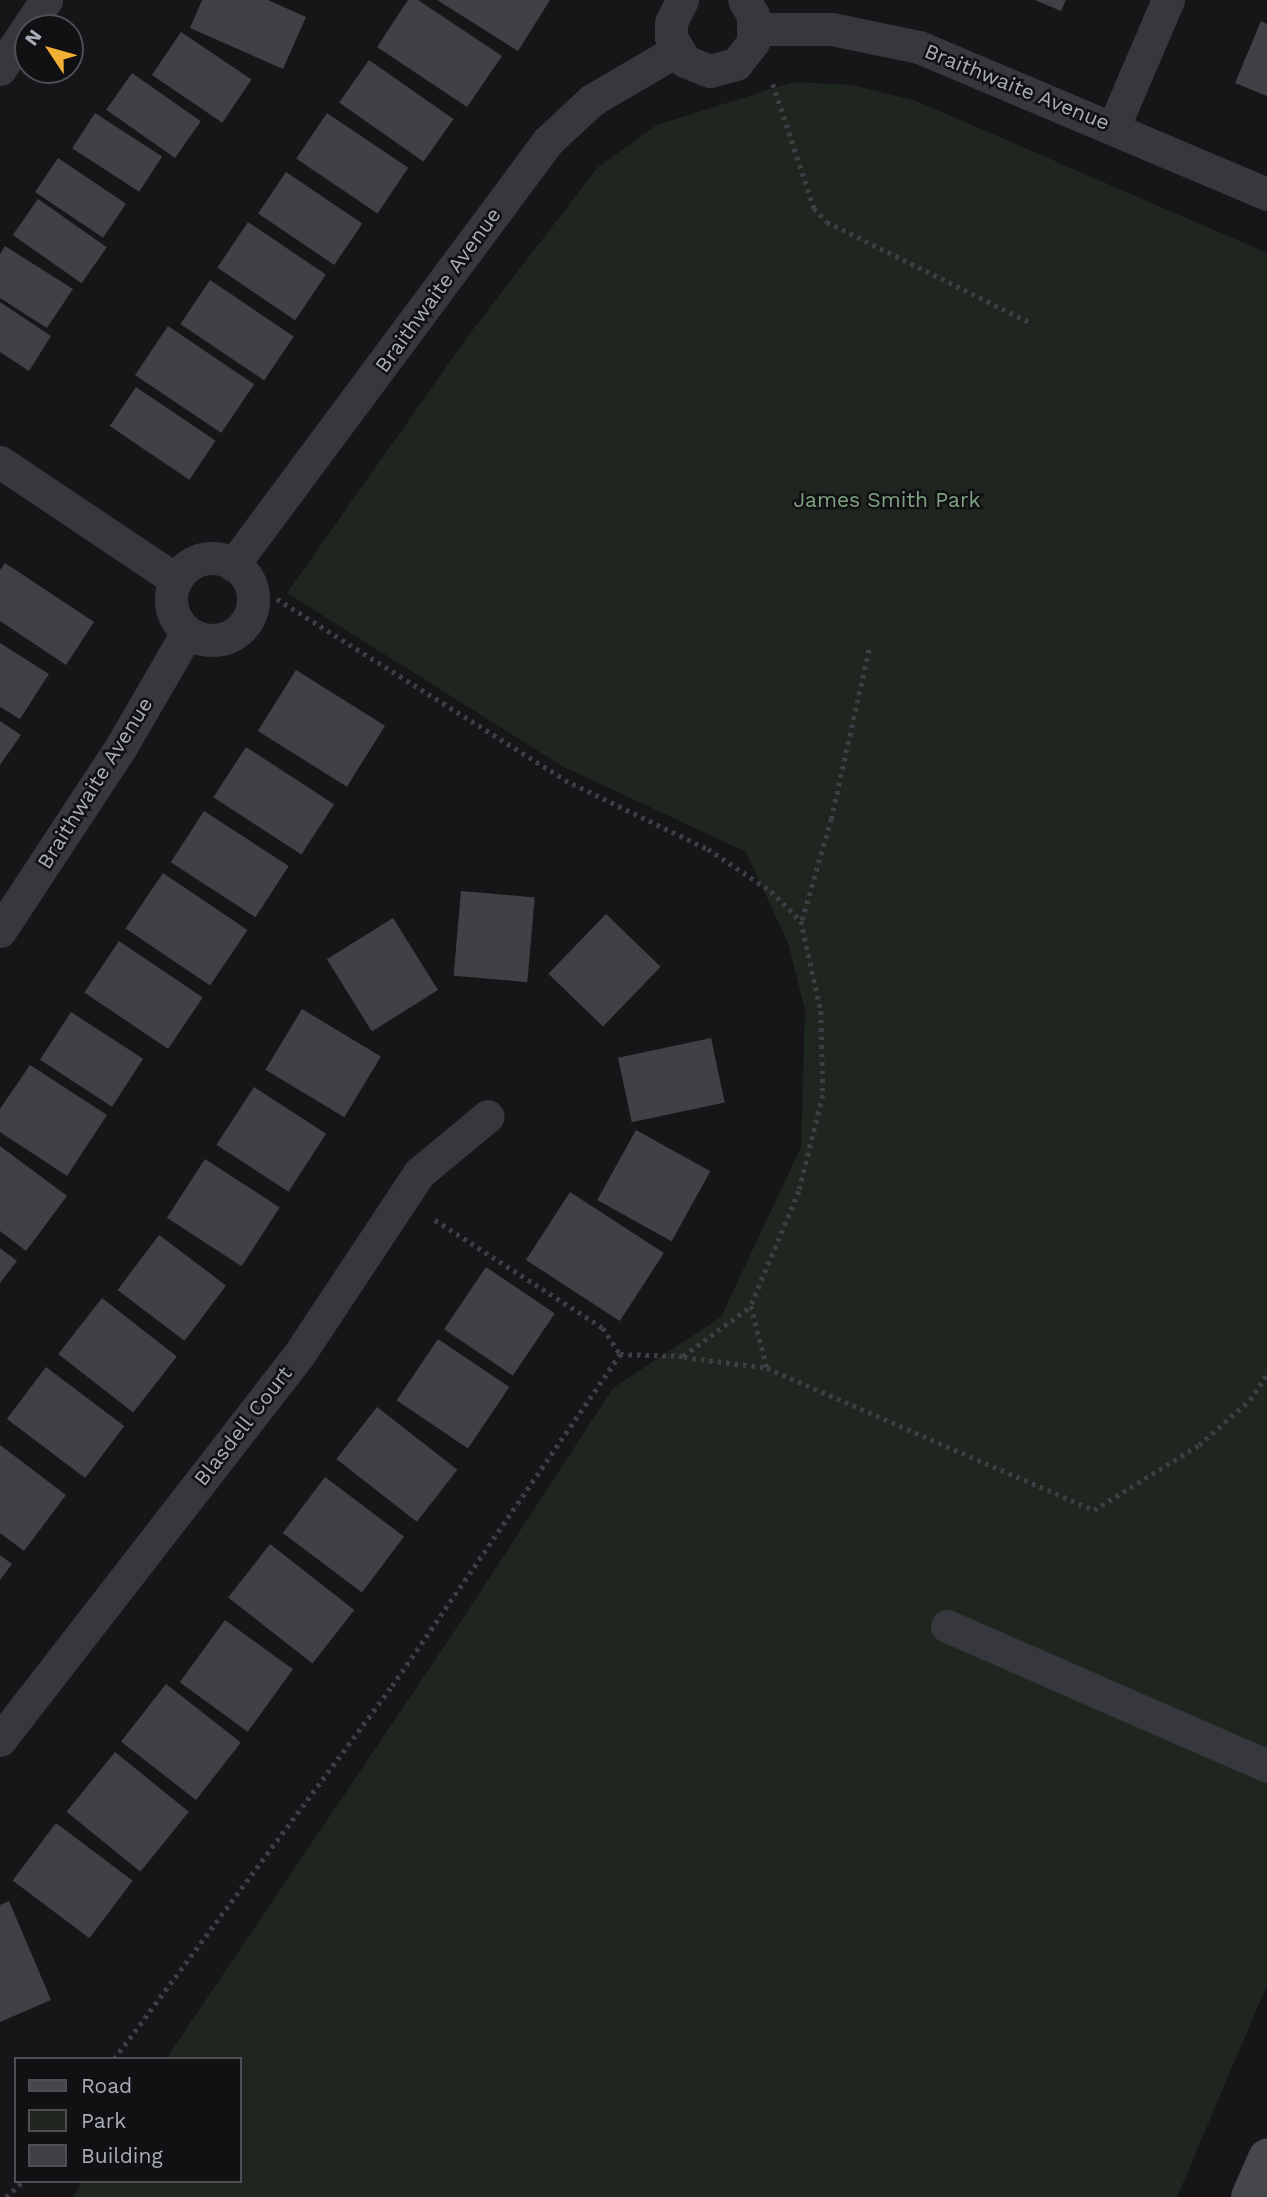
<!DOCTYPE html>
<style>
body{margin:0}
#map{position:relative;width:1267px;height:2197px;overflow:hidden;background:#161618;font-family:"Work Sans",sans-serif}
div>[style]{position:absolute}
.green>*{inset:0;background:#1e261f}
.building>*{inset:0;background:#404145;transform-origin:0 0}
.path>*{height:4.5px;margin-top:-2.25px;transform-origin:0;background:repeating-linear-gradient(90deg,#3d3f44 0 3.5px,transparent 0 8.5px)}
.minor>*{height:33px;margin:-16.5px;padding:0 16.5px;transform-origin:16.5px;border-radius:16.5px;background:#37383d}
.minor>.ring{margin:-16.5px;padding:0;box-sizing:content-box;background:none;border:33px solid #37383d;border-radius:50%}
.secondary>*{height:38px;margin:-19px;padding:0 19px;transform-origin:19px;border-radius:19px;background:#45474d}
span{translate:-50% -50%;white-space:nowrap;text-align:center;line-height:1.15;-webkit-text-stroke:5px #111113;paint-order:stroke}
.street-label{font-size:21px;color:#a8adb8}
.park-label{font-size:21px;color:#7fa381}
.legend{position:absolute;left:14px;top:2057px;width:228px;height:126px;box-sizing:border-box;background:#111113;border:2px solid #4d4f55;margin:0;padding:9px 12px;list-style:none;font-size:21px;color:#a8adb8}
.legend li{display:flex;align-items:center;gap:14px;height:35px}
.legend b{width:35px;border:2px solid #4d4f55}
.north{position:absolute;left:14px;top:14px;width:70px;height:70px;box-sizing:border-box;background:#111113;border:2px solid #4d4f55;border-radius:50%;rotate:306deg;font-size:19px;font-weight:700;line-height:28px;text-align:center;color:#a8adb8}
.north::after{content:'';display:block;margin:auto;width:24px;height:32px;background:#f2b134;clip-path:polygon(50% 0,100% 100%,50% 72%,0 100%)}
</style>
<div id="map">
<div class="green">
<i style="clip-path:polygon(793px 82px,851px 85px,914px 100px,1267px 253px,1267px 1985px,1177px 2197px,73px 2197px,83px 2181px,240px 2181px,240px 2059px,166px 2059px,462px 1620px,613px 1388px,721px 1317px,801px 1147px,805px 1010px,788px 943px,746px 852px,562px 766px,287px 593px,468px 336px,598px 167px,657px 125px)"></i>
</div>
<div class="building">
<i style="clip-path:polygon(202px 0,268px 0,306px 17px,283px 69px,190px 28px)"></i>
<i style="clip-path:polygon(408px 0,418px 0,502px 56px,467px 107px,377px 47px)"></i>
<i style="clip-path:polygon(437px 0,550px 0,518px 51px)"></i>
<i style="clip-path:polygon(1035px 0,1066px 0,1061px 11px)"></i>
<i style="clip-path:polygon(1261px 21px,1267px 24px,1267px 96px,1235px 83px)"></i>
<i style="left:181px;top:32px;width:85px;height:52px;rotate:34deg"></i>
<i style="left:369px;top:60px;width:103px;height:52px;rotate:35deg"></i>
<i style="left:132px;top:73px;width:84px;height:45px;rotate:35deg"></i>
<i style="left:95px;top:113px;width:80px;height:42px;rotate:33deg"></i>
<i style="left:327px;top:113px;width:98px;height:55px;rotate:34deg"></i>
<i style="left:58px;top:158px;width:82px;height:41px;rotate:34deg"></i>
<i style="left:286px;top:172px;width:92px;height:50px;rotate:34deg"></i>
<i style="left:38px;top:199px;width:84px;height:44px;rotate:35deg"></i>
<i style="left:248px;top:222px;width:94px;height:55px;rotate:34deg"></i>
<i style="clip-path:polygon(5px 246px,73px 289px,47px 328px,0 298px,0 254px)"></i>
<i style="left:210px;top:280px;width:101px;height:53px;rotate:34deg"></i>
<i style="clip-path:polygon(0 302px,51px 336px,29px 371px,0 352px)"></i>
<i style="left:168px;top:326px;width:104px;height:59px;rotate:34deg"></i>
<i style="left:136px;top:387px;width:96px;height:47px;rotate:34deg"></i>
<i style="clip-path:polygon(5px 563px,94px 622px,66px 665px,0 621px,0 570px)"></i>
<i style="clip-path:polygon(0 643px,49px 674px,20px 719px,0 707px)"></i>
<i style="left:296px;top:670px;width:105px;height:72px;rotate:32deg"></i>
<i style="clip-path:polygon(0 721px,21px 735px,0 765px)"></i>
<i style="left:246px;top:747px;width:105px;height:60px;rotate:33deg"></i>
<i style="left:204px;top:811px;width:101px;height:61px;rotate:33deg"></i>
<i style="left:163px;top:873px;width:102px;height:67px;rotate:34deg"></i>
<i style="left:461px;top:891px;width:74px;height:85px;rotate:5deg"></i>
<i style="left:606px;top:914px;width:76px;height:83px;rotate:44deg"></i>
<i style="left:393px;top:918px;width:85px;height:78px;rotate:58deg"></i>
<i style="left:119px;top:941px;width:101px;height:62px;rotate:34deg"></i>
<i style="left:302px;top:1009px;width:92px;height:71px;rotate:31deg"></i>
<i style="left:71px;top:1012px;width:86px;height:57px;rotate:33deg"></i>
<i style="left:711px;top:1038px;width:66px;height:95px;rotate:78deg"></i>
<i style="clip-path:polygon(30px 1065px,107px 1115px,67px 1176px,0 1132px,0 1109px)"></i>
<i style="left:254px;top:1087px;width:86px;height:69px;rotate:33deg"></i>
<i style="left:636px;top:1130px;width:85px;height:80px;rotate:29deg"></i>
<i style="clip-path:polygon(0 1146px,67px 1196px,26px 1251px,0 1231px)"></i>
<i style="left:205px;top:1159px;width:89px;height:70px;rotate:33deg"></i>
<i style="left:570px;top:1192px;width:112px;height:81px;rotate:33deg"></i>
<i style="left:159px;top:1235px;width:84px;height:69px;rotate:37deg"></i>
<i style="clip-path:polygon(0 1248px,17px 1261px,0 1283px)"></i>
<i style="left:486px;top:1267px;width:83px;height:75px;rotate:34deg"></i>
<i style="left:102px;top:1298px;width:95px;height:71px;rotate:38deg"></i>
<i style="left:438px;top:1339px;width:86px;height:74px;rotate:34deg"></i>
<i style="left:46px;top:1367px;width:98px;height:65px;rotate:37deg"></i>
<i style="left:377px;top:1407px;width:102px;height:66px;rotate:38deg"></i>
<i style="clip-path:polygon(0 1445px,66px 1495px,24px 1551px,0 1533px)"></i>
<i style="left:325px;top:1477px;width:99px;height:70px;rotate:37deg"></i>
<i style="left:270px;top:1544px;width:107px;height:68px;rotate:38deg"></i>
<i style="clip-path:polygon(0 1555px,12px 1564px,0 1580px)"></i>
<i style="left:225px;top:1620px;width:84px;height:77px;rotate:36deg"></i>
<i style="left:166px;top:1684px;width:95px;height:73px;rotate:38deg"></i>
<i style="left:115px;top:1752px;width:95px;height:77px;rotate:39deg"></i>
<i style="left:56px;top:1823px;width:96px;height:72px;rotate:37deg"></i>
<i style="clip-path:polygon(9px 1901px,51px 2000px,0 2022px,0 1905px)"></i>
</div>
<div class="path">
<i style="left:773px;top:84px;width:131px;rotate:71.7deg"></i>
<i style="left:814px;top:208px;width:19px;rotate:47deg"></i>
<i style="left:827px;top:222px;width:225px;rotate:26.3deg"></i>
<i style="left:277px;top:599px;width:340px;rotate:32.1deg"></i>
<i style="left:565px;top:780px;width:159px;rotate:25.8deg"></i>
<i style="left:708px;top:849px;width:76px;rotate:33.7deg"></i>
<i style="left:771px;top:891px;width:42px;rotate:45deg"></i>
<i style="left:801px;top:921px;width:92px;rotate:77.5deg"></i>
<i style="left:821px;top:1011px;width:84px;rotate:88.6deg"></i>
<i style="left:823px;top:1095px;width:99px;rotate:104deg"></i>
<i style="left:799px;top:1191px;width:125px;rotate:112.7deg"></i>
<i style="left:751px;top:1306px;width:64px;rotate:75.5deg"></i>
<i style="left:767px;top:1368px;width:357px;rotate:23.5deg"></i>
<i style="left:1094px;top:1510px;width:123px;rotate:-31.8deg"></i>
<i style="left:1199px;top:1445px;width:68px;rotate:-41.4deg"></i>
<i style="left:1250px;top:1400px;width:31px;rotate:-57deg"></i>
<i style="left:802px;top:920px;width:105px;rotate:-74deg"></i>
<i style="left:831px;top:819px;width:174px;rotate:-77.4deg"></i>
<i style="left:435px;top:1220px;width:200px;rotate:32.7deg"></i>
<i style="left:603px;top:1328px;width:31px;rotate:57deg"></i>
<i style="left:684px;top:1357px;width:84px;rotate:7.5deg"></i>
<i style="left:114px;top:2059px;width:465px;rotate:-53.3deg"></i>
<i style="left:392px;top:1686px;width:403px;rotate:-55.5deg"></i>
<i style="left:620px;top:1354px;width:63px;rotate:1.8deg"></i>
<i style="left:683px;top:1356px;width:84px;rotate:-36.3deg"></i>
<i style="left:6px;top:2197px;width:23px;rotate:-43deg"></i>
</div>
<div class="minor">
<i style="left:682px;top:0;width:25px;rotate:116deg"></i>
<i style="left:671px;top:23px;width:14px;rotate:90deg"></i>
<i style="left:671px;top:37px;width:28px;rotate:60deg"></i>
<i style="left:685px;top:61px;width:27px;rotate:22deg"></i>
<i style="left:710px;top:71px;width:27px;rotate:-15deg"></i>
<i style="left:736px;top:64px;width:28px;rotate:-52deg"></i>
<i style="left:753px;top:42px;width:27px;rotate:-90deg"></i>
<i style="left:753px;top:15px;width:17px;rotate:-121deg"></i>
<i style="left:755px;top:29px;width:77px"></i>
<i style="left:832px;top:29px;width:89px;rotate:11.7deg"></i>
<i style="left:919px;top:47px;width:378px;rotate:22.9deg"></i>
<i style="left:0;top:69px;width:83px;rotate:-56.3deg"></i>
<i style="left:1114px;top:126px;width:137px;rotate:-66.8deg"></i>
<i style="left:0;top:462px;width:212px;rotate:33.8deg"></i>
<i class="ring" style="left:171px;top:558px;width:49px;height:49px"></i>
<i style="left:233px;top:565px;width:528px;rotate:-53.39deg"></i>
<i style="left:548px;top:141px;width:60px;rotate:-43deg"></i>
<i style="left:592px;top:100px;width:97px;rotate:-30.3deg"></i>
<i style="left:0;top:931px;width:222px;rotate:-56.7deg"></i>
<i style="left:122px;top:745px;width:129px;rotate:-59.9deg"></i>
<i style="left:947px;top:1626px;width:349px;rotate:23.6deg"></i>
<i style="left:0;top:1740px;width:486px;rotate:-52.2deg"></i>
<i style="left:298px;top:1356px;width:219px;rotate:-56.5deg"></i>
<i style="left:419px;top:1173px;width:89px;rotate:-39.6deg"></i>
</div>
<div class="secondary">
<i style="left:1250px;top:2197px;width:43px;rotate:-66.4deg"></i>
</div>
<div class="street-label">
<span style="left:1017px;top:87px;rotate:22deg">Braithwaite Avenue</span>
<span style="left:438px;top:290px;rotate:-54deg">Braithwaite Avenue</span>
<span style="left:95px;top:783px;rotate:-58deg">Braithwaite Avenue</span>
<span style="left:243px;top:1426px;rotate:-52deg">Blasdell Court</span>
</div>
<div class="park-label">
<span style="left:887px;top:500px">James Smith Park</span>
</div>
<ul class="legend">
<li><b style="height:9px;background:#45474d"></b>Road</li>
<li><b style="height:19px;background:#1e261f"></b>Park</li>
<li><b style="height:19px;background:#404145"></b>Building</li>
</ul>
<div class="north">N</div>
</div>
